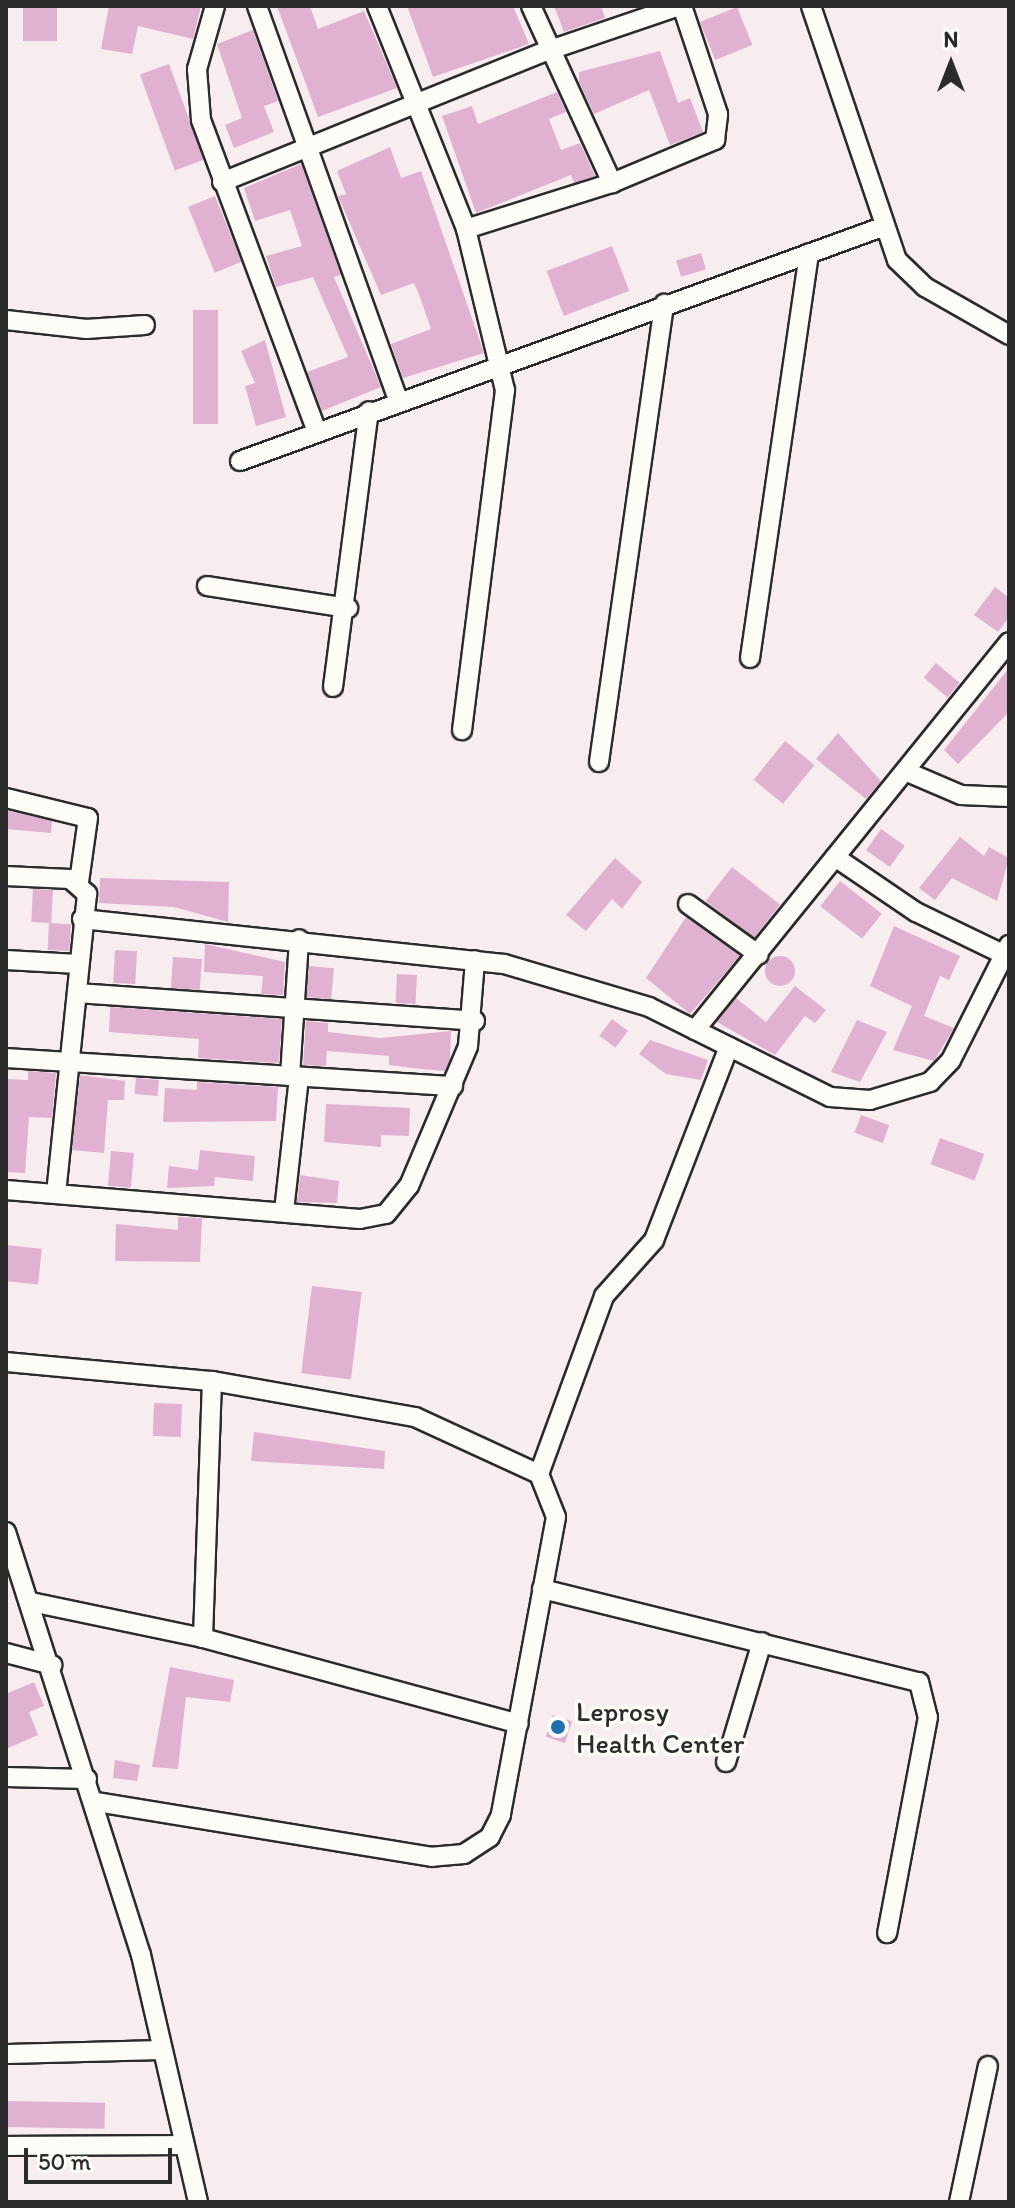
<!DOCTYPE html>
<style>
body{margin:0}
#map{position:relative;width:1015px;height:2208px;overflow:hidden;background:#f7edef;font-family:Itim,sans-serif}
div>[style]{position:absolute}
.building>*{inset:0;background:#e1b1d1;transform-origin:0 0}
.round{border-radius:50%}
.roads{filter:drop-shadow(2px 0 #2b2b2b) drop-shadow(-2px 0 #2b2b2b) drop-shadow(0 2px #2b2b2b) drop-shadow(0 -2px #2b2b2b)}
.minor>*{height:18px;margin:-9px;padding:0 9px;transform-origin:9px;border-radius:9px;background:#fdfcf7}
.dots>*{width:22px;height:22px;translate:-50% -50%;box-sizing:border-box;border:4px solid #fdfcf7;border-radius:50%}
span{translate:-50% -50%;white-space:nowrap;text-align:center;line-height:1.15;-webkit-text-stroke:7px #fdfcf7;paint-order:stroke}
.poi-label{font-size:28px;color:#2b2b2b}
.left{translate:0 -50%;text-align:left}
.frame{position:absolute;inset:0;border:8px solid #2b2b2b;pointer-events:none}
.north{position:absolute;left:911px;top:24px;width:80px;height:80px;-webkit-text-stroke:6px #fdfcf7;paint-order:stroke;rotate:0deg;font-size:22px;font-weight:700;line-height:32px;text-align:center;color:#2b2b2b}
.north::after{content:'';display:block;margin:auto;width:28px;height:36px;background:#2b2b2b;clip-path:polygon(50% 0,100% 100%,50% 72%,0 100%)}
.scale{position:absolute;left:24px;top:2148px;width:148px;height:36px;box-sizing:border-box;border:4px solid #2b2b2b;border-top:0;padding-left:10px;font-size:24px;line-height:28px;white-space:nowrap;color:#2b2b2b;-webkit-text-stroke:6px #fdfcf7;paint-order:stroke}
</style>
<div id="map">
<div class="building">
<i style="left:23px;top:6px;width:34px;height:35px"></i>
<i style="clip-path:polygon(109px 6px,201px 6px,193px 39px,138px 26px,132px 54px,101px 49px)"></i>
<i style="clip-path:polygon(277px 6px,310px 6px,318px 29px,364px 11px,397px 88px,318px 117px)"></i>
<i style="clip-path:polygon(407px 6px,513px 6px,529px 44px,433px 77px)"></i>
<i style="clip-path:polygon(554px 6px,601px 6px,605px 18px,564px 32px)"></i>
<i style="left:737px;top:7px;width:41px;height:40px;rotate:68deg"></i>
<i style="clip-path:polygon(253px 30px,278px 101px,264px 106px,274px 132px,234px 148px,225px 125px,242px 118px,217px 44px)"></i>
<i style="clip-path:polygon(660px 51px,678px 103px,690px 98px,703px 132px,670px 145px,649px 90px,594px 114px,579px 82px,579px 72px)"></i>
<i style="left:169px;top:64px;width:102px;height:31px;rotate:70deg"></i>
<i style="clip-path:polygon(557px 92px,566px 112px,549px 119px,561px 150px,580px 143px,595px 176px,574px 183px,571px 175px,476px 213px,442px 116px,472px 106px,478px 124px)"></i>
<i style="clip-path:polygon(390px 147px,401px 178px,421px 171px,484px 353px,403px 378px,391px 344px,431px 329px,420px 297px,414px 283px,381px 295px,338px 196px,346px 194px,337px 171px)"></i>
<i style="clip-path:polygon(301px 164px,341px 275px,334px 277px,381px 387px,322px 411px,307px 372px,348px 357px,313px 277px,276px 287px,266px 256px,302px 246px,290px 210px,255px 221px,244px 188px)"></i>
<i style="left:215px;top:196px;width:71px;height:29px;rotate:68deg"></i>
<i style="left:612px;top:246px;width:48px;height:70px;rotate:69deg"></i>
<i style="left:701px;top:253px;width:17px;height:26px;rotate:73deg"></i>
<i style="left:193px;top:310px;width:25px;height:114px"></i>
<i style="clip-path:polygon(265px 340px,286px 417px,256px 426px,245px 386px,255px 383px,241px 351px)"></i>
<i style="clip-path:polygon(995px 587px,1009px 598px,1009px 617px,998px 632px,974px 615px)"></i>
<i style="left:936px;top:663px;width:31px;height:19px;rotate:40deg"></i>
<i style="clip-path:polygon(1009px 668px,1009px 712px,958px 764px,944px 750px)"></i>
<i style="clip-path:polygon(838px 733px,881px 781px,866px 799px,816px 759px)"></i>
<i style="left:785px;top:741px;width:38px;height:50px;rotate:39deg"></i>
<i style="clip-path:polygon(6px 810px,52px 821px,51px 833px,6px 829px)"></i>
<i style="left:881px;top:829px;width:29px;height:26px;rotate:35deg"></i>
<i style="clip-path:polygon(960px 837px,984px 856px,989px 847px,1009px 858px,997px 901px,952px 878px,935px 900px,919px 888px)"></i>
<i style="clip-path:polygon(615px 858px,642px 882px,622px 909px,612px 899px,586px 931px,566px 915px)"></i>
<i style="left:732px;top:867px;width:61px;height:43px;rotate:38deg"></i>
<i style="clip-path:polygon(100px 878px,229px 882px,228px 922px,174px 907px,99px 903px)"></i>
<i style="left:840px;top:881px;width:53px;height:32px;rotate:38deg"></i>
<i style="left:33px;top:889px;width:20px;height:33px;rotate:3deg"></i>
<i style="clip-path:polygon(686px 917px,740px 956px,690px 1014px,646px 978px)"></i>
<i style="left:49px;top:923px;width:22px;height:27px;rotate:3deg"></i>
<i style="clip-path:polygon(894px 926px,960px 956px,949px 980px,940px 976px,924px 1016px,954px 1028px,934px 1061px,893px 1050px,912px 1006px,870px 986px)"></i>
<i style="clip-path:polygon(205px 944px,285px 962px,283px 995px,261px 994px,263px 976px,204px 972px)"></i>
<i style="left:115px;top:950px;width:22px;height:33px;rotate:3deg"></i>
<i class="round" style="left:765px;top:956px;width:30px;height:30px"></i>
<i style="left:173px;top:957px;width:29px;height:31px;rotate:4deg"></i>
<i style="left:309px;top:966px;width:25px;height:31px;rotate:5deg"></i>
<i style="left:397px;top:974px;width:20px;height:29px;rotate:3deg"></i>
<i style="clip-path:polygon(795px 986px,826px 1010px,815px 1023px,805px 1016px,775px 1055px,717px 1022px,736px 998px,766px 1022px)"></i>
<i style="clip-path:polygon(110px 1007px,282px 1019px,279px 1063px,198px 1058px,199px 1039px,109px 1032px)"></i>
<i style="left:612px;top:1019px;width:20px;height:21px;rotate:37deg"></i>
<i style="clip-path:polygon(857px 1020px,887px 1032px,860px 1082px,831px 1072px)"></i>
<i style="clip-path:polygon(306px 1021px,328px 1023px,328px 1032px,380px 1038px,451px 1031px,450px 1059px,445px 1071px,421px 1069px,389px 1065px,389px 1056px,327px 1051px,326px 1066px,303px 1065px)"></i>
<i style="clip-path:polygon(650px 1040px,708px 1060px,701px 1080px,666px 1074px,639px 1054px)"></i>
<i style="clip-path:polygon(28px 1071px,56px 1073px,52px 1118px,29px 1117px,25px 1173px,6px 1172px,6px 1079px,28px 1080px)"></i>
<i style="clip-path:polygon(80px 1075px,125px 1081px,124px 1100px,108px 1100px,104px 1153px,72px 1150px)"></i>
<i style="left:136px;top:1078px;width:23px;height:16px;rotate:5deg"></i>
<i style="clip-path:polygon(197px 1082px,278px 1087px,276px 1121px,163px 1122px,165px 1088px,197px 1090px)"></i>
<i style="clip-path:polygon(326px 1104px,410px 1108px,409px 1136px,381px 1135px,381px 1147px,324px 1142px)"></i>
<i style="left:861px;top:1115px;width:30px;height:19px;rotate:20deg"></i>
<i style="left:940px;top:1138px;width:47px;height:28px;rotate:20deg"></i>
<i style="clip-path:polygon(200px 1150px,255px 1156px,253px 1181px,215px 1177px,214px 1186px,167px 1188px,169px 1166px,198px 1170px)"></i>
<i style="left:111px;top:1151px;width:23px;height:35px;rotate:5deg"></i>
<i style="clip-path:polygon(300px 1175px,339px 1181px,337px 1203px,297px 1202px)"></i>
<i style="clip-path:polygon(178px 1217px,202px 1218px,200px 1262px,115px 1261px,116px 1224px,178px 1230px)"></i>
<i style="left:6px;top:1245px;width:36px;height:36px;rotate:6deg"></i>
<i style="left:312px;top:1286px;width:50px;height:88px;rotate:7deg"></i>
<i style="left:154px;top:1403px;width:28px;height:33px;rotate:2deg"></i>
<i style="clip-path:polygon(254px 1432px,385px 1451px,384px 1469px,251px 1461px)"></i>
<i style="clip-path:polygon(170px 1667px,234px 1680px,230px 1702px,186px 1697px,178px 1769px,152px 1767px)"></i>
<i style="clip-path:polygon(34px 1682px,44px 1706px,29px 1712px,38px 1735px,6px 1749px,6px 1694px)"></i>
<i style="left:553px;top:1715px;width:20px;height:23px;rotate:18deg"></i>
<i style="clip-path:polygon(115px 1760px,140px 1765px,137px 1781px,113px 1778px)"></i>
<i style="left:6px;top:2101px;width:99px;height:26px;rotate:1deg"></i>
</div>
<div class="roads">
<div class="minor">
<i style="left:215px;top:6px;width:66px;rotate:105.9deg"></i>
<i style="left:197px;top:69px;width:51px;rotate:85.5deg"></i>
<i style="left:201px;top:120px;width:331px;rotate:69.6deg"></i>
<i style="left:257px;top:6px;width:418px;rotate:70.3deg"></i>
<i style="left:377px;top:6px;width:240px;rotate:68.2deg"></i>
<i style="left:466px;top:229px;width:166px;rotate:76.4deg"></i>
<i style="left:505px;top:390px;width:343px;rotate:97.2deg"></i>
<i style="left:531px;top:6px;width:195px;rotate:65.4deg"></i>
<i style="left:811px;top:6px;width:268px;rotate:71.3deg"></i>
<i style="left:897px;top:260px;width:39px;rotate:44deg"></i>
<i style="left:925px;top:287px;width:97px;rotate:29.7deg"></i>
<i style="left:222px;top:182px;width:350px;rotate:-22deg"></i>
<i style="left:547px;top:51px;width:139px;rotate:-18.8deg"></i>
<i style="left:466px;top:229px;width:153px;rotate:-17.5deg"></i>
<i style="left:612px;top:183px;width:112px;rotate:-22.7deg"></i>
<i style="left:715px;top:140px;width:26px;rotate:-83deg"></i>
<i style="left:718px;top:114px;width:114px;rotate:-108.4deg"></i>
<i style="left:6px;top:320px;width:81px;rotate:6.4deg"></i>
<i style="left:86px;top:329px;width:59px;rotate:-3.9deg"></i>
<i style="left:240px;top:461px;width:686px;rotate:-20.02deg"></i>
<i style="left:207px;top:586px;width:143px;rotate:8.9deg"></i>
<i style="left:750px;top:658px;width:409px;rotate:-81.7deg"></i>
<i style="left:333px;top:687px;width:278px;rotate:-82.6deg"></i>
<i style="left:599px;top:762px;width:463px;rotate:-81.9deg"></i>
<i style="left:905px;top:771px;width:61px;rotate:23.2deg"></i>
<i style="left:961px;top:795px;width:48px;rotate:2.4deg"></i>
<i style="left:6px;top:798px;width:84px;rotate:13.7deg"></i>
<i style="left:88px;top:818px;width:65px;rotate:98deg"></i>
<i style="left:835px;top:857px;width:98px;rotate:34.2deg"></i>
<i style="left:916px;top:912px;width:103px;rotate:25.8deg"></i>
<i style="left:6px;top:876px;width:64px;rotate:2.7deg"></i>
<i style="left:70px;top:879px;width:23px;rotate:41deg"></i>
<i style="left:87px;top:894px;width:301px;rotate:95.9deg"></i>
<i style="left:688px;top:904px;width:87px;rotate:35.7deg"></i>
<i style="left:82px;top:919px;width:424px;rotate:6.1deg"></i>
<i style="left:504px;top:964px;width:151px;rotate:16.5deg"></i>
<i style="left:649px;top:1007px;width:202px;rotate:26.4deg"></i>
<i style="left:830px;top:1097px;width:40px;rotate:4.3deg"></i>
<i style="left:870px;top:1100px;width:63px;rotate:-16.7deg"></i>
<i style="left:930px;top:1082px;width:30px;rotate:-46deg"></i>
<i style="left:951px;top:1060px;width:129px;rotate:-63.2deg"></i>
<i style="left:6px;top:960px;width:72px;rotate:3.2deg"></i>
<i style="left:77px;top:993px;width:399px;rotate:4deg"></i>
<i style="left:695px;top:1030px;width:499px;rotate:-51deg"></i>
<i style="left:6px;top:1058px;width:448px;rotate:3.6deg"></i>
<i style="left:290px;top:1076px;width:137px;rotate:-86.2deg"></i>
<i style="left:6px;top:1190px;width:355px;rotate:4.7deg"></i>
<i style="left:360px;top:1219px;width:26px;rotate:-11deg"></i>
<i style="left:386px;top:1214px;width:36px;rotate:-51deg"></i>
<i style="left:409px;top:1186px;width:152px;rotate:-67.1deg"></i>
<i style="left:468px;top:1046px;width:86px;rotate:-85.3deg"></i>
<i style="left:284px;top:1211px;width:135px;rotate:-83.6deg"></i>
<i style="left:6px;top:1362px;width:207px;rotate:5.3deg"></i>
<i style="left:212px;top:1381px;width:206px;rotate:10.1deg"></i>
<i style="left:415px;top:1417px;width:136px;rotate:24.7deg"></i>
<i style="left:539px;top:1474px;width:46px;rotate:68.4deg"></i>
<i style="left:556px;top:1517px;width:303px;rotate:100.5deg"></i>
<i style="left:501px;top:1815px;width:25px;rotate:117deg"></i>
<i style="left:490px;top:1837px;width:31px;rotate:147deg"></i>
<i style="left:464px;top:1854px;width:32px;rotate:175deg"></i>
<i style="left:432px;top:1857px;width:341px;rotate:-170.7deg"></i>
<i style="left:539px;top:1474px;width:189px;rotate:-69.9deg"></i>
<i style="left:604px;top:1296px;width:75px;rotate:-48.2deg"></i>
<i style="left:654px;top:1240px;width:207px;rotate:-68.8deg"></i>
<i style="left:6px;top:1532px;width:444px;rotate:72.3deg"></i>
<i style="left:141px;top:1955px;width:253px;rotate:77deg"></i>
<i style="left:542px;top:1589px;width:388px;rotate:13.9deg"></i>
<i style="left:919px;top:1682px;width:36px;rotate:76deg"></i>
<i style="left:928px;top:1717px;width:220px;rotate:100.7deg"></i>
<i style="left:31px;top:1602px;width:176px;rotate:11.8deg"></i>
<i style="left:203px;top:1638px;width:327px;rotate:15.2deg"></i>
<i style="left:203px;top:1638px;width:257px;rotate:-88deg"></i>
<i style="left:6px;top:1653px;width:48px;rotate:14.6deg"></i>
<i style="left:726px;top:1762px;width:125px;rotate:-73.3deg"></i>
<i style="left:6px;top:1777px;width:81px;rotate:1.4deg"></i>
<i style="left:6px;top:2054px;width:156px;rotate:-1.5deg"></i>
<i style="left:6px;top:2146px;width:178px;rotate:-0.3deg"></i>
<i style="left:959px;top:2202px;width:139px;rotate:-78deg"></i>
</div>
</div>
<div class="dots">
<i style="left:558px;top:1727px;background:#1f6fb2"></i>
</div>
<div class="poi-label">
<span class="left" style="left:576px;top:1727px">Leprosy<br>Health Center</span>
</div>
<div class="frame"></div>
<div class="north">N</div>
<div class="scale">50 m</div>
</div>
